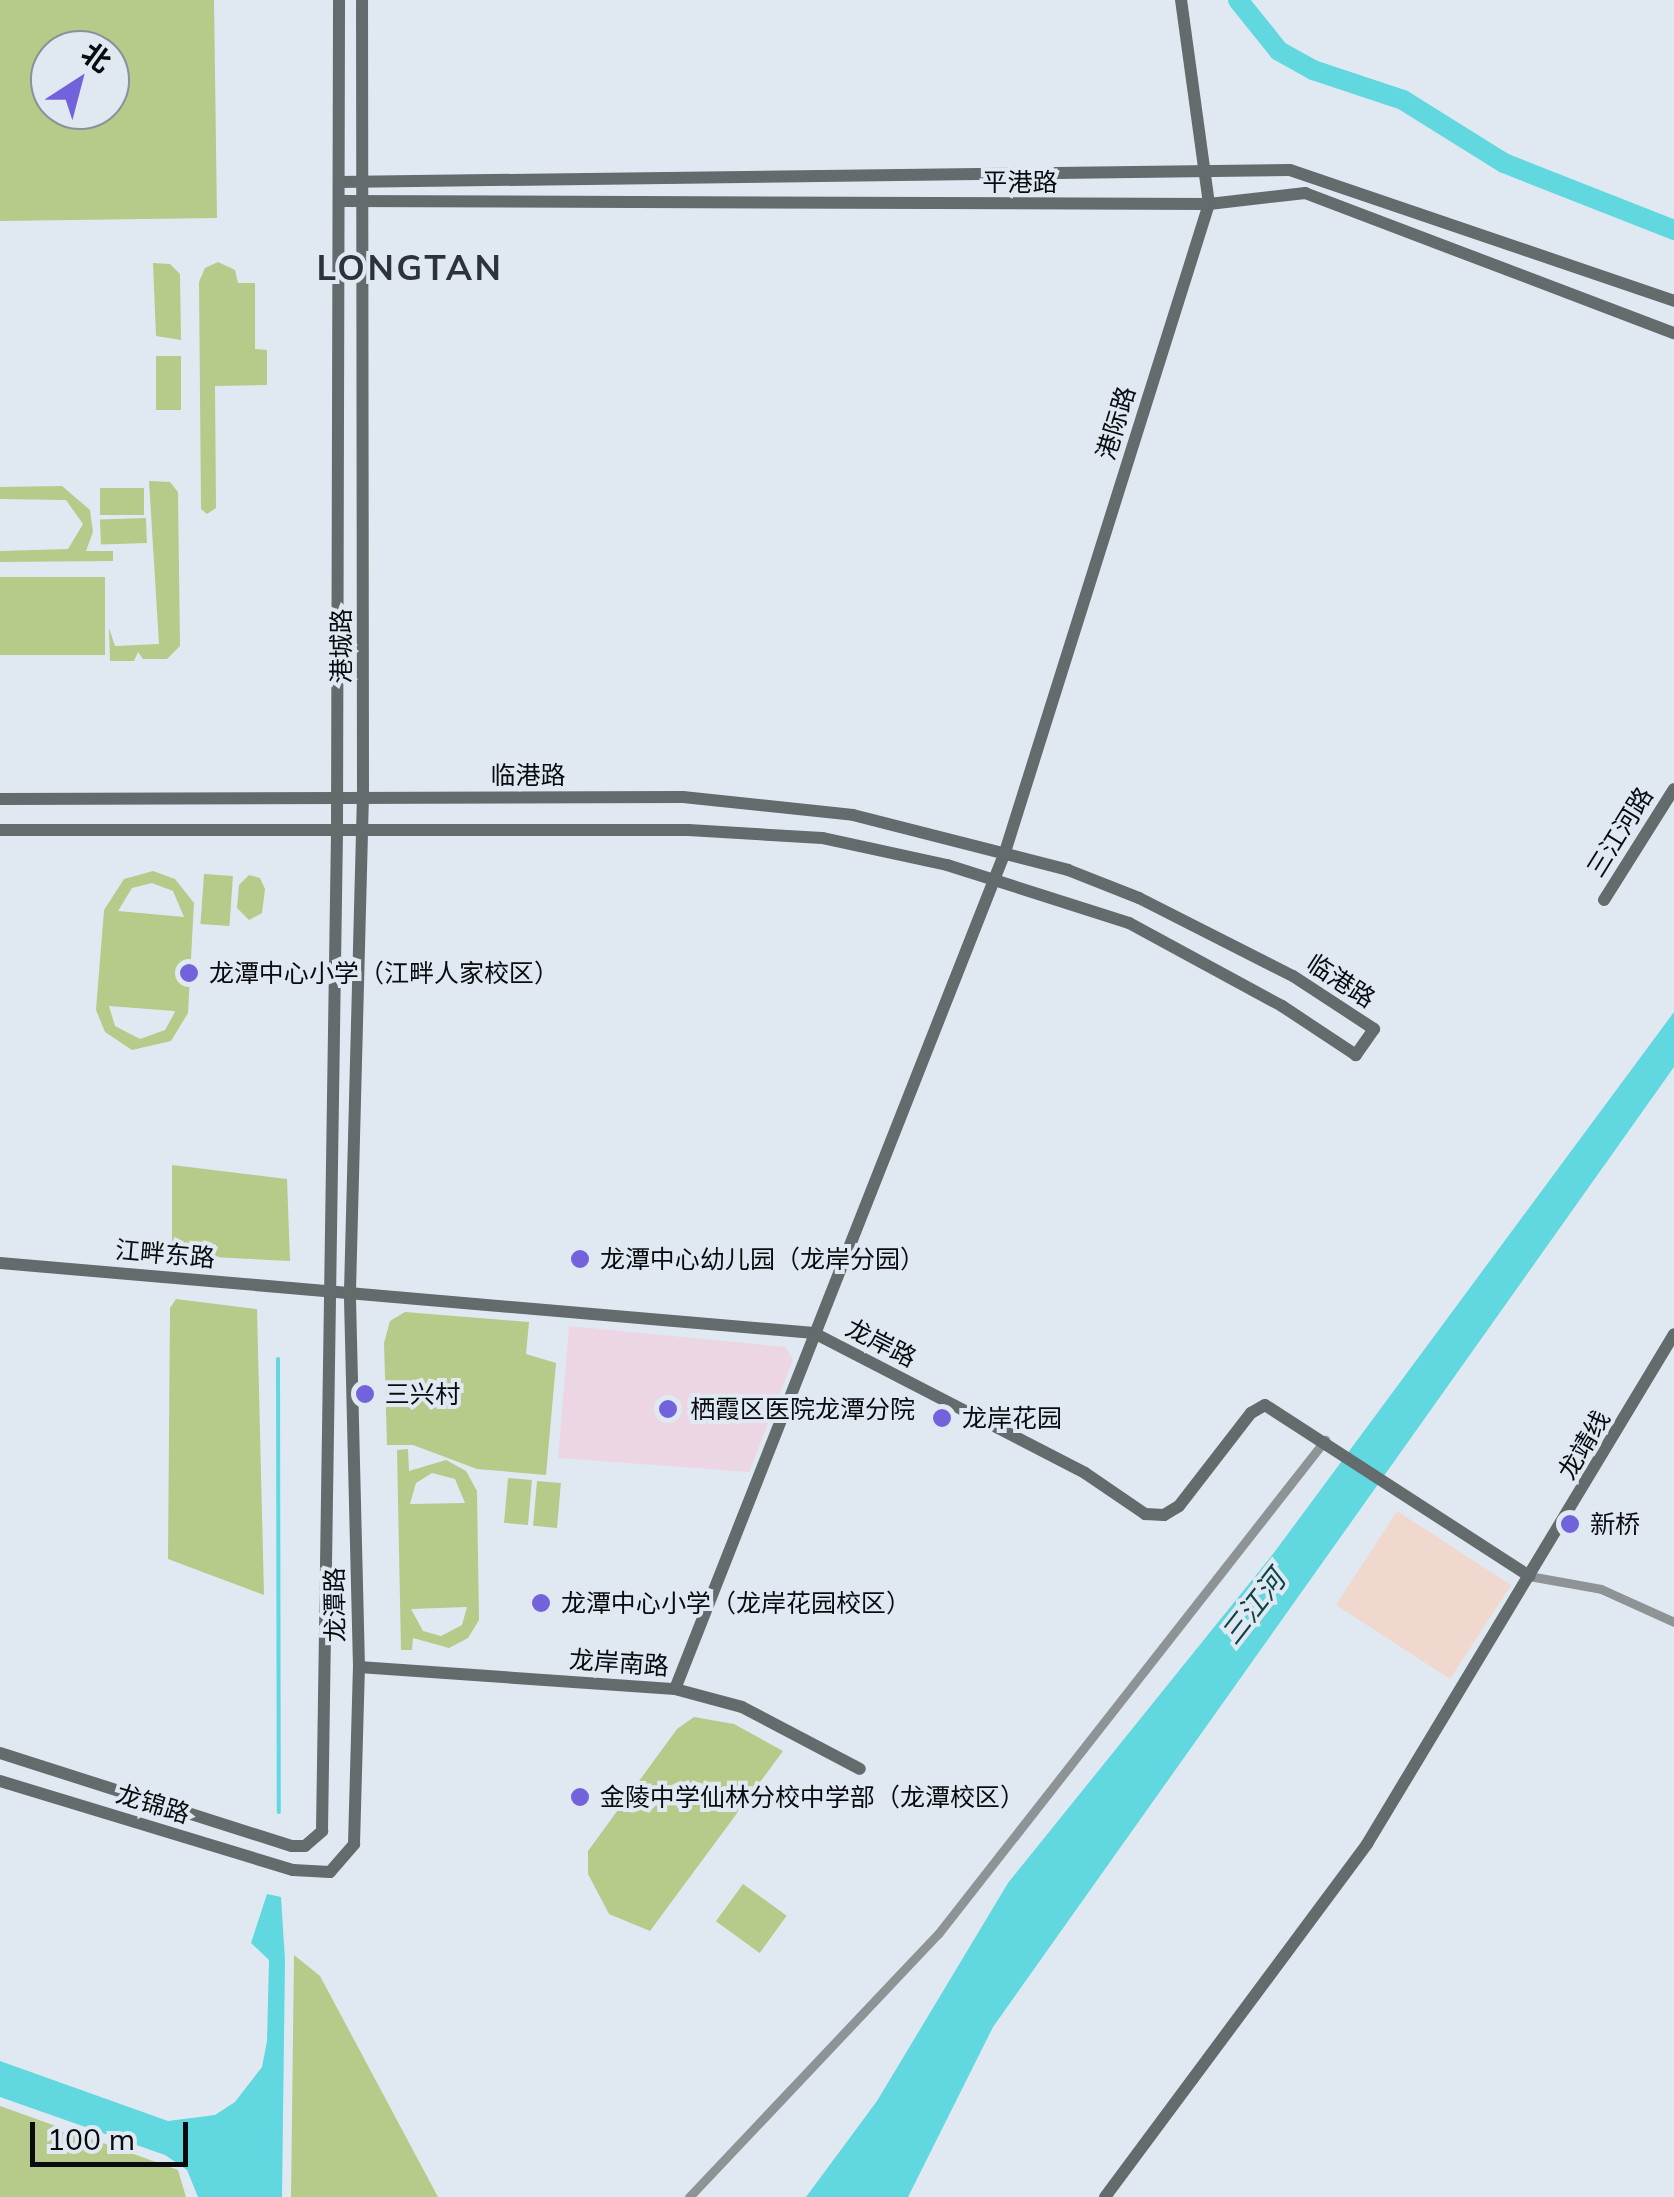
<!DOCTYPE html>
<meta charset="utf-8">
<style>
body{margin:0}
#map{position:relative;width:1674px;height:2197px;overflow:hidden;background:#e0e9f2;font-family:Mulish,"Noto Sans SC",sans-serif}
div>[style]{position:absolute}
.commercial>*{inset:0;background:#f0d8cf;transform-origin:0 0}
.medical>*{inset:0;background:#ecd6e4}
.green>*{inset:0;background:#b6ca89;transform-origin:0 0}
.water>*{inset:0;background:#61d7df}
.stream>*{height:4px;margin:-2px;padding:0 2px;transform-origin:2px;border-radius:2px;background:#61d7df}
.river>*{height:20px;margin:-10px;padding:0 10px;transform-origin:10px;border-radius:10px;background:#61d7df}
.street>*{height:9px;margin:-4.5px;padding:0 4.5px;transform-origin:4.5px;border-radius:4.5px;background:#8e9395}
.secondary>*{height:12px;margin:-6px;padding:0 6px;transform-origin:6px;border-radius:6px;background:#636b6d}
.dots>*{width:28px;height:28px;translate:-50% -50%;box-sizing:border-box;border:5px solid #e0e9f2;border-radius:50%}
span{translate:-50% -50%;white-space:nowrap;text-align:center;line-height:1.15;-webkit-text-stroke:8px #e0e9f2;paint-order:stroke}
.street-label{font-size:25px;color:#090c0f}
.poi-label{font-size:25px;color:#090c0f}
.left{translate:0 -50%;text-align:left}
.water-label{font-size:28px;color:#0b4347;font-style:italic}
.district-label{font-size:35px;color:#2c333a;font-weight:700;letter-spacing:2.5px}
.north{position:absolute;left:30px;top:30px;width:100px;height:100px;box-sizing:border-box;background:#e0e9f2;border:2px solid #8a9197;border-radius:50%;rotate:36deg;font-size:28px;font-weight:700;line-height:40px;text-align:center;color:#090c0f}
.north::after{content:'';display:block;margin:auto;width:35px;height:45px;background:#7263dd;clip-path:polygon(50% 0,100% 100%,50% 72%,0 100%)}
.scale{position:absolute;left:30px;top:2122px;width:158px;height:45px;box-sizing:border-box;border:5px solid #090c0f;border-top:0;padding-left:12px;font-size:30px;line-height:35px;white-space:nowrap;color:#090c0f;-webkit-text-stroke:8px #e0e9f2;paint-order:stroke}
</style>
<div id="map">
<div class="commercial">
<i style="left:1397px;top:1511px;width:136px;height:112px;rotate:33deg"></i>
</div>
<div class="medical">
<i style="clip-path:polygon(569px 1326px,786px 1347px,793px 1360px,749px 1472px,558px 1458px)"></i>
</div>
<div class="green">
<i style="clip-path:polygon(evenodd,0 0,214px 0,217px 218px,0 221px,0 0,50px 50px,110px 50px,110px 110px,50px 110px,50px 50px)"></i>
<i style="clip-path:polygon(218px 262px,235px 270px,238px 283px,255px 283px,255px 349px,267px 350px,267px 385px,215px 386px,216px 508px,207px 514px,201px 509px,199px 282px,205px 268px)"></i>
<i style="clip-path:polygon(153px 263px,170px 264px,180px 274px,181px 340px,156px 336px)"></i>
<i style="left:181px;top:356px;width:54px;height:25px;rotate:90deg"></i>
<i style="clip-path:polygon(149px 481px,170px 482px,178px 492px,180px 646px,167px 659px,143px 659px,138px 652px,134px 661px,110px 661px,109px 628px,115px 646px,159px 644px)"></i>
<i style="clip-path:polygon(62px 486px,90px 510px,93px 532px,86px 551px,113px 551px,113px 561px,0 562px,0 551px,68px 549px,83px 524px,66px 500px,0 499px,0 487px)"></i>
<i style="left:100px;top:488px;width:44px;height:27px"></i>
<i style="left:146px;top:518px;width:25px;height:46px;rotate:88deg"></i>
<i style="left:0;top:577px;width:105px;height:78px"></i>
<i style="clip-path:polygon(evenodd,153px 871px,175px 879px,194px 903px,188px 1013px,171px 1041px,132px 1050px,105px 1032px,96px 1010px,104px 910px,124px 879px,153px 871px,152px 883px,173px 891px,184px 917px,118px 911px,132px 888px,152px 883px,153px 871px,109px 1006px,174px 1011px,175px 1012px,165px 1030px,140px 1039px,115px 1026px,109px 1006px)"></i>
<i style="left:204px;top:874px;width:29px;height:50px;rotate:4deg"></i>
<i style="clip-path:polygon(249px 875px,260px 878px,265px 889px,262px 913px,249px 920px,237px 908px,239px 885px)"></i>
<i style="clip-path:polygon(172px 1165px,287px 1179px,290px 1261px,172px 1255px)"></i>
<i style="clip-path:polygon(176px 1299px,257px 1309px,264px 1595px,168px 1559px,170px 1308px)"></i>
<i style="clip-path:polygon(405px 1312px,529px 1322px,526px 1354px,556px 1363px,546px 1475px,477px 1469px,413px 1445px,387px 1445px,384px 1343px,390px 1321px)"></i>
<i style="clip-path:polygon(evenodd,408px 1449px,409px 1471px,446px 1460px,466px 1471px,477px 1491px,479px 1620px,468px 1638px,449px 1648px,413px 1638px,412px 1650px,401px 1650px,397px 1450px,408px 1449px,432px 1473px,455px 1479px,465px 1503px,410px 1504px,416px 1483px,432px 1473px,408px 1449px,467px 1607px,462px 1625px,441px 1636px,423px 1631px,411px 1609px,467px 1607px)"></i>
<i style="left:508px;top:1478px;width:24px;height:45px;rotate:5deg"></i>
<i style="left:537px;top:1481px;width:24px;height:45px;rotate:5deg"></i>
<i style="clip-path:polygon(694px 1717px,734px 1724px,783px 1751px,650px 1931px,609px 1914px,588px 1874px,588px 1851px,677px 1729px)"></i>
<i style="left:743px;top:1884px;width:54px;height:46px;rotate:36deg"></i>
<i style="clip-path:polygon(294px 1955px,320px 1976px,438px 2197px,291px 2197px)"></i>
<i style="clip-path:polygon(0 2106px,178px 2170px,186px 2197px,0 2197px)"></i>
</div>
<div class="water">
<i style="clip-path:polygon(1674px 1012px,1674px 1067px,993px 2027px,908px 2197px,806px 2197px,877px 2101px,1008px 1883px,1273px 1554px)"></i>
<i style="clip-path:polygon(267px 1894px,281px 1897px,285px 1960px,282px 2197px,198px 2197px,187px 2170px,165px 2155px,0 2097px,0 2061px,168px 2121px,215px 2115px,235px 2102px,262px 2067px,267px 2041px,269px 1960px,251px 1943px)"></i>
</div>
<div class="stream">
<i style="left:278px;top:1359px;width:453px;rotate:89.9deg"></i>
</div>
<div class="river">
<i style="left:1238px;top:0;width:65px;rotate:51.2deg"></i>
<i style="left:1279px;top:51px;width:39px;rotate:29deg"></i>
<i style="left:1313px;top:70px;width:95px;rotate:18.4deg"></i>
<i style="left:1403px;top:100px;width:119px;rotate:32deg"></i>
<i style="left:1504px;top:163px;width:183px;rotate:21.5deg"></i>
</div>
<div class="street">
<i style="left:1529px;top:1576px;width:73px;rotate:10.2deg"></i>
<i style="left:1601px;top:1589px;width:80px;rotate:24.3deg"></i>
<i style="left:689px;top:2197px;width:362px;rotate:-46.6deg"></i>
<i style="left:938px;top:1934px;width:628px;rotate:-51.92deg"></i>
</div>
<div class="secondary">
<i style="left:339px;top:182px;width:951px;rotate:-0.72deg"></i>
<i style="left:1290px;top:170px;width:406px;rotate:18.8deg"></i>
<i style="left:339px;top:201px;width:870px;rotate:0.2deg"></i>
<i style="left:1209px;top:204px;width:97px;rotate:-6.5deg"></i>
<i style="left:1305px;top:193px;width:395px;rotate:20.8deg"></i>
<i style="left:0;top:799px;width:683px;rotate:-0.17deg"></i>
<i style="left:683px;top:797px;width:171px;rotate:6deg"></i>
<i style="left:853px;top:815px;width:222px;rotate:14.3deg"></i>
<i style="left:1068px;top:870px;width:76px;rotate:21.5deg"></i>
<i style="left:1139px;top:898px;width:173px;rotate:26.9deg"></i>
<i style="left:1293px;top:976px;width:97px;rotate:33.2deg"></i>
<i style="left:1374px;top:1029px;width:32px;rotate:125deg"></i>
<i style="left:1356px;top:1055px;width:89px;rotate:-146.5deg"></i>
<i style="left:1282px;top:1006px;width:174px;rotate:-151.5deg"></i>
<i style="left:1129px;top:923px;width:191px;rotate:-162.3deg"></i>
<i style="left:947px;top:865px;width:128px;rotate:-167.8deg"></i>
<i style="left:822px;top:838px;width:134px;rotate:-176.6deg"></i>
<i style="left:688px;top:830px;width:688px;rotate:180deg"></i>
<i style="left:1604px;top:900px;width:131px;rotate:-57.8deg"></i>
<i style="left:0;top:1263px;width:817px;rotate:4.92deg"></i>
<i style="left:814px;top:1333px;width:305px;rotate:27.3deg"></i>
<i style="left:1085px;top:1473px;width:73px;rotate:34.3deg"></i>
<i style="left:1145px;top:1514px;width:19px;rotate:3deg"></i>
<i style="left:1164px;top:1515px;width:17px;rotate:-31deg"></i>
<i style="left:1179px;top:1506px;width:118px;rotate:-52.3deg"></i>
<i style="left:1251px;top:1413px;width:16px;rotate:-30deg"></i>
<i style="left:1265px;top:1405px;width:315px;rotate:32.9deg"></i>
<i style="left:359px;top:1667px;width:317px;rotate:4deg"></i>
<i style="left:675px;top:1689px;width:69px;rotate:15deg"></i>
<i style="left:742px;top:1707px;width:133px;rotate:27.7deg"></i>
<i style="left:675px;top:1689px;width:900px;rotate:-68.48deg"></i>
<i style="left:1005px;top:852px;width:679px;rotate:-72.53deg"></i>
<i style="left:1209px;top:204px;width:206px;rotate:-97.8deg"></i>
<i style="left:0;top:1753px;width:306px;rotate:17.7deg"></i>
<i style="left:292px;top:1846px;width:13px"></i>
<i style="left:305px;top:1846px;width:23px;rotate:-41deg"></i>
<i style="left:322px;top:1831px;width:1003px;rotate:-89.14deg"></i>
<i style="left:337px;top:828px;width:828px;rotate:-89.86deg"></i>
<i style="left:0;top:1781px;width:306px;rotate:16.9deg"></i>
<i style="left:293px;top:1870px;width:37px;rotate:3deg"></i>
<i style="left:330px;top:1872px;width:37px;rotate:-49deg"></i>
<i style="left:354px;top:1844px;width:177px;rotate:-88.4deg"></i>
<i style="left:359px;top:1667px;width:376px;rotate:-91.4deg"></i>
<i style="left:350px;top:1291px;width:493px;rotate:-88.5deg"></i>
<i style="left:363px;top:798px;width:798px;rotate:-90.07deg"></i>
<i style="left:1105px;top:2197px;width:440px;rotate:-53.4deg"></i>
<i style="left:1367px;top:1844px;width:595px;rotate:-58.95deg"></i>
</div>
<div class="dots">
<i style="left:189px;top:973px;background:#7263dd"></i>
<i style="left:580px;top:1259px;background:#7263dd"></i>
<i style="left:365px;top:1394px;background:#7263dd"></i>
<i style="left:668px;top:1409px;background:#7263dd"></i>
<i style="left:942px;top:1418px;background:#7263dd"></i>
<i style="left:1570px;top:1524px;background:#7263dd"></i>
<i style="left:541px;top:1603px;background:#7263dd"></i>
<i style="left:580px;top:1797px;background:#7263dd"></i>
</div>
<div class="street-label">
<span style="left:1020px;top:182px">平港路</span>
<span style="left:1116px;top:423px;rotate:-73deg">港际路</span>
<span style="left:341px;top:646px;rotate:-90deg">港城路</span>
<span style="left:528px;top:775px">临港路</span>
<span style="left:1620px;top:832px;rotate:-58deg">三江河路</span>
<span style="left:1341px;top:981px;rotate:33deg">临港路</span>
<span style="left:165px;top:1254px;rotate:5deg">江畔东路</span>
<span style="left:881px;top:1343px;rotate:27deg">龙岸路</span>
<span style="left:1584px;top:1445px;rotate:-59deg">龙靖线</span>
<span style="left:335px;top:1605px;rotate:-91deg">龙潭路</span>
<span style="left:619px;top:1663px;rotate:4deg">龙岸南路</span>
<span style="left:153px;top:1804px;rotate:17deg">龙锦路</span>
</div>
<div class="poi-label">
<span class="left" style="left:209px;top:973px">龙潭中心小学（江畔人家校区）</span>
<span class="left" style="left:600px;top:1259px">龙潭中心幼儿园（龙岸分园）</span>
<span class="left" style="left:385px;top:1394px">三兴村</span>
<span class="left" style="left:690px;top:1409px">栖霞区医院龙潭分院</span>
<span class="left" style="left:962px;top:1418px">龙岸花园</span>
<span class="left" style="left:1590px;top:1524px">新桥</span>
<span class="left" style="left:561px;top:1603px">龙潭中心小学（龙岸花园校区）</span>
<span class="left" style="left:600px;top:1797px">金陵中学仙林分校中学部（龙潭校区）</span>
</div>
<div class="water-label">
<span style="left:1253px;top:1607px;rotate:-52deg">三江河</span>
</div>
<div class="district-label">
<span style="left:410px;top:267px">LONGTAN</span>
</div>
<div class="north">北</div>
<div class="scale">100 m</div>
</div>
